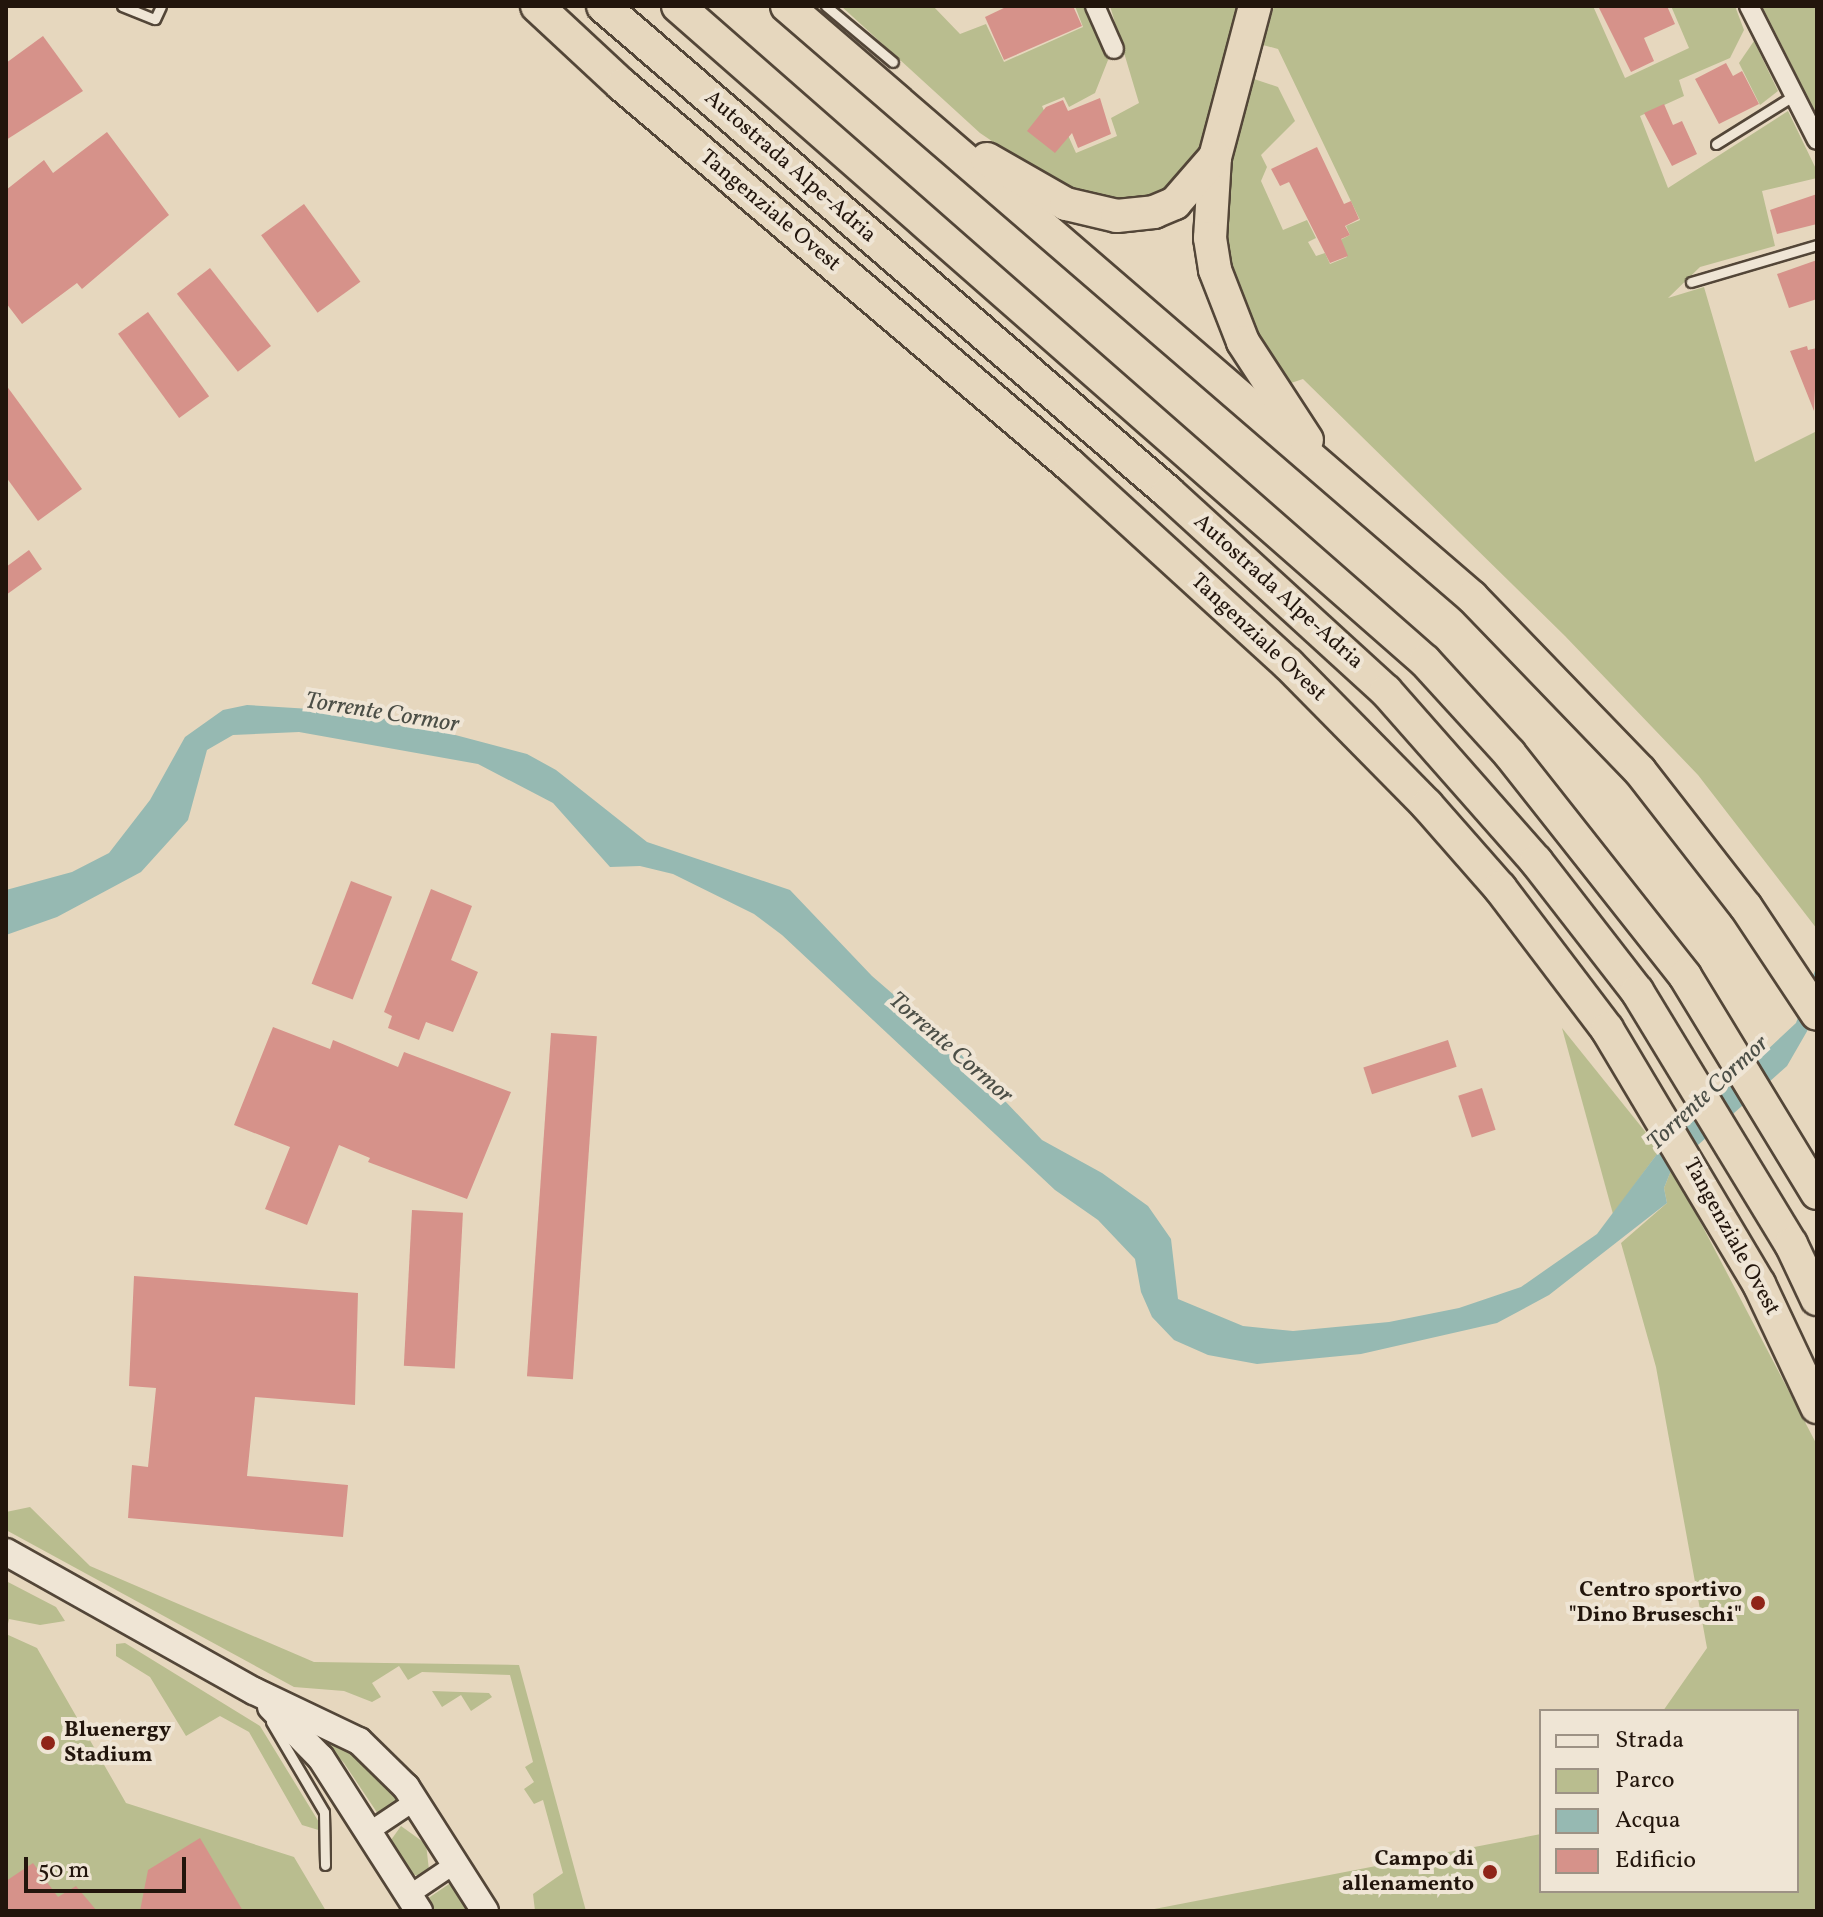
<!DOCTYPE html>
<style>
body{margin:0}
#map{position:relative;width:1823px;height:1917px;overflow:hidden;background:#e6d7be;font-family:Vollkorn,serif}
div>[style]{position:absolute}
.green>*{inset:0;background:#b9bd8f}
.water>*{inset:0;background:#96b9b2}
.building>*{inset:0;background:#d6928a;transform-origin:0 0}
.roads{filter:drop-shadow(2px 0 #534638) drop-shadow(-2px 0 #534638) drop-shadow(0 2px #534638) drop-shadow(0 -2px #534638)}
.lane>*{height:9px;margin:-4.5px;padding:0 4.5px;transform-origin:4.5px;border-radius:4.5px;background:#efe5d5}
.street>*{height:18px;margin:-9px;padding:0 9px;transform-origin:9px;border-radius:9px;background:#efe5d5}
.secondary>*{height:26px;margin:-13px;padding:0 13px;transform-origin:13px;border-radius:13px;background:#efe5d5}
.highway>*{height:32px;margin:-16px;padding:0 16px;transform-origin:16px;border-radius:16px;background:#e6d7be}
.dots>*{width:22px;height:22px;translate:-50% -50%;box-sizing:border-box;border:4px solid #efe5d5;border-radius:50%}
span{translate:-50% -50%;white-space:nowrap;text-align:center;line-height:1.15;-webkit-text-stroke:8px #efe5d5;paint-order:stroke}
.street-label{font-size:22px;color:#22150c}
.poi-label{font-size:22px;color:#22150c;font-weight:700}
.right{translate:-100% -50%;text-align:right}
.left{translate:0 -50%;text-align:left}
.water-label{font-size:24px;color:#4b4e46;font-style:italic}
.frame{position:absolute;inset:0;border:8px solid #22150c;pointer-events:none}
.legend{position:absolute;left:1539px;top:1709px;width:260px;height:184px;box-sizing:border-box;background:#efe5d5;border:2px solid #9d9285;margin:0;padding:10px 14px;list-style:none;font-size:24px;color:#22150c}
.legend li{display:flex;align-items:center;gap:16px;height:40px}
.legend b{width:40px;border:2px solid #9d9285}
.scale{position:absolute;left:24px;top:1857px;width:162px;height:36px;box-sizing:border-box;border:4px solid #22150c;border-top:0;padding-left:10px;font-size:24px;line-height:28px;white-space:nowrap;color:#22150c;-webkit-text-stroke:6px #efe5d5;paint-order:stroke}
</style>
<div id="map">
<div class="green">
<i style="clip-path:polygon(841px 6px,933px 6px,960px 34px,986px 24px,1004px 62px,1083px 27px,1075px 6px,1084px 6px,1110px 55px,1095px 93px,1069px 107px,1064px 97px,1042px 106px,1052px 129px,1063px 124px,1076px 153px,1117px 136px,1111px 118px,1139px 103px,1110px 6px,1241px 6px,1202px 150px,1167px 193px,1115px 208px,1054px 183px,980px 133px)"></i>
<i style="clip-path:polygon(1274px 6px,1593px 6px,1625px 78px,1689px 48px,1671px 6px,1735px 6px,1744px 30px,1730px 58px,1679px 80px,1684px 96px,1640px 116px,1668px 188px,1788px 111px,1817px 171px,1817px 178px,1762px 191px,1775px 246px,1700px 267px,1668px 298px,1704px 287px,1755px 462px,1817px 431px,1817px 929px,1698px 775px,1565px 636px,1303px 379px,1288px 384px,1238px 307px,1219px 212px,1248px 77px,1278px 87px,1295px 121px,1261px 155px,1267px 167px,1261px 181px,1283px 230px,1307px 220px,1316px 238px,1308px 242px,1316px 256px,1325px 253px,1330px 264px,1347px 257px,1340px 240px,1350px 235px,1346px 226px,1360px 220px,1278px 49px,1263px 45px)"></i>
<i style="clip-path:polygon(1762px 6px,1817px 6px,1817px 115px)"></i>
<i style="clip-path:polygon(1754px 41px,1778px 91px,1760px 105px,1739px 63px)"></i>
<i style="clip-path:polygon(1562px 1028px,1660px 1150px,1613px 1214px)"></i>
<i style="clip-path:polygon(1672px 1168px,1817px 1445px,1817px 1911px,1144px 1911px,1541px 1834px,1541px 1891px,1797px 1891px,1797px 1711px,1663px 1711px,1707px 1648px,1656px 1367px,1621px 1243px,1667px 1203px,1664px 1188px)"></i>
<i style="clip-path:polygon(30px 1507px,90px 1566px,314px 1662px,519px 1665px,586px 1911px,535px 1911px,533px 1894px,563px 1873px,543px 1800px,534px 1804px,524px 1789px,534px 1782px,525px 1767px,533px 1762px,510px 1675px,422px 1672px,408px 1680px,399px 1666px,372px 1683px,381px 1697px,372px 1702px,344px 1691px,294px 1687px,6px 1530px,6px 1512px)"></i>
<i style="clip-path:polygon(6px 1581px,56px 1607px,65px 1621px,40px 1625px,9px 1619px,6px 1633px)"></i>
<i style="clip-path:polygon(6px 1634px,37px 1648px,126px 1803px,294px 1857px,326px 1911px,6px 1911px)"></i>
<i style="clip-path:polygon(125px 1643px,260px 1726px,325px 1832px,302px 1825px,249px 1732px,220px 1716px,186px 1736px,150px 1677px,116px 1656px,116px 1644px)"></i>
<i style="clip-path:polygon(432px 1691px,489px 1693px,492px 1697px,471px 1711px,461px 1695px,442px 1707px)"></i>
<i style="clip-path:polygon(302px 1720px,372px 1766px,401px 1799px,378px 1814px,344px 1763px)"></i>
<i style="clip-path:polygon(401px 1826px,426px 1844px,429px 1870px,422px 1877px,412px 1874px,391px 1840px)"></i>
<i style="clip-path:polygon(452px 1882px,471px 1911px,435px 1911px,427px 1899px)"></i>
</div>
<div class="water">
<i style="clip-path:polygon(247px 705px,343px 711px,410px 723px,527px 754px,556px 770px,647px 842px,790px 890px,872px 976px,954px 1047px,1042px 1140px,1102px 1173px,1148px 1206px,1171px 1239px,1178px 1299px,1243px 1326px,1293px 1331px,1389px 1322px,1459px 1308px,1521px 1287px,1597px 1234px,1660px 1150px,1796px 1023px,1817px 965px,1817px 1014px,1787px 1066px,1672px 1168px,1664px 1188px,1667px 1203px,1549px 1295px,1497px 1323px,1361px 1354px,1257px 1364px,1208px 1355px,1174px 1340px,1152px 1317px,1141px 1292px,1135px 1259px,1098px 1220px,1055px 1190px,782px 935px,754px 914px,673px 874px,640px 866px,610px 867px,553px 803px,478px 764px,299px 732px,233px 735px,207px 750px,188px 820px,141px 872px,57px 917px,6px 935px,6px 890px,72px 872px,109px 853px,150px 800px,185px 737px,223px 710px)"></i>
</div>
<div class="building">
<i style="clip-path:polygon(1008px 6px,1073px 6px,1082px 26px,1004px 60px,985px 17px)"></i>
<i style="clip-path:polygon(1598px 6px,1667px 6px,1675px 24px,1644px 38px,1654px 61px,1631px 72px)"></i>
<i style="clip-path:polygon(43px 36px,83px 91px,6px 140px,6px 63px)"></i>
<i style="clip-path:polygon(1726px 63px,1733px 76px,1742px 71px,1759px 104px,1719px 124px,1695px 79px)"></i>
<i style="clip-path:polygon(1100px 98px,1111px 134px,1078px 148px,1072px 133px,1055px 153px,1027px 131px,1046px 107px,1063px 100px,1068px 111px)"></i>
<i style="clip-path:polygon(1664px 104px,1673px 125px,1682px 121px,1697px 154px,1672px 166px,1644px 113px)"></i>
<i style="clip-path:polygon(107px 132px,169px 215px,82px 289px,77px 283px,22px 324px,6px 303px,6px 190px,44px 160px,53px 173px)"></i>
<i style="clip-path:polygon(1317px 147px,1344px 204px,1351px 201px,1359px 219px,1345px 226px,1350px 235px,1341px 239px,1348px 256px,1330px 263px,1289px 182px,1280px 186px,1271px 169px)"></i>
<i style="clip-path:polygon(1817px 194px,1817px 224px,1777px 234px,1770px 210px)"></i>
<i style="left:304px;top:204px;width:96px;height:53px;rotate:54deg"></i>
<i style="clip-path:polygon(1817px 260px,1817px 299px,1789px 308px,1777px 274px)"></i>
<i style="left:210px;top:268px;width:99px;height:42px;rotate:52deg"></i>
<i style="left:148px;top:312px;width:104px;height:37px;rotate:54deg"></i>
<i style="clip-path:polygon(1807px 346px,1808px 350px,1817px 348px,1814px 411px,1790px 351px)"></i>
<i style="clip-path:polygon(6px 385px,82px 489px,38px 521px,6px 477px)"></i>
<i style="clip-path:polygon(29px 550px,42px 569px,6px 595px,6px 567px)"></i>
<i style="left:351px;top:881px;width:44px;height:110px;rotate:21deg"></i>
<i style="clip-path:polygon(431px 889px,472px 906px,451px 960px,478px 972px,453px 1032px,426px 1022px,419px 1040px,388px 1028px,392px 1016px,384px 1012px)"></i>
<i style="clip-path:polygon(273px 1027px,330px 1049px,333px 1040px,398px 1067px,404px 1052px,511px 1092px,467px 1199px,368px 1162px,370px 1158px,339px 1145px,307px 1225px,265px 1209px,290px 1147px,234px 1125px)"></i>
<i style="left:551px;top:1033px;width:46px;height:344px;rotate:4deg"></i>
<i style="left:1448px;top:1040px;width:28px;height:89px;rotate:72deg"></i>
<i style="left:1482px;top:1088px;width:44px;height:25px;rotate:72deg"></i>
<i style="left:412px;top:1210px;width:51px;height:156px;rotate:3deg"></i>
<i style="clip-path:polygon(134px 1276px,358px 1293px,355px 1405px,255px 1397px,247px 1476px,348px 1485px,343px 1537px,128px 1518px,132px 1465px,148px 1467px,156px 1388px,129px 1386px)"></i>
<i style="clip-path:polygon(200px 1838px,243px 1911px,140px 1911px,148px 1870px)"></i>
<i style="clip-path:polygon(33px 1863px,58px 1897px,76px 1886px,97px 1911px,6px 1911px,6px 1881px)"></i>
</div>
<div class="roads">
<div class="lane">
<i style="left:122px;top:6px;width:35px;rotate:22deg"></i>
<i style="left:155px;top:19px;width:14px;rotate:-65deg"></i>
<i style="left:826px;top:6px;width:87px;rotate:39.9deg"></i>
<i style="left:1716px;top:144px;width:91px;rotate:-31.9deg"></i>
<i style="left:1691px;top:282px;width:131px;rotate:-16.4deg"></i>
<i style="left:271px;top:1722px;width:104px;rotate:59.5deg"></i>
<i style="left:324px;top:1812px;width:53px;rotate:88.9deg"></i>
</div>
<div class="street">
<i style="left:1095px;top:6px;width:47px;rotate:66.2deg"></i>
<i style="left:1749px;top:6px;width:150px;rotate:63.1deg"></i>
<i style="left:370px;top:1831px;width:54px;rotate:-33.7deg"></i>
<i style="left:409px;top:1895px;width:55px;rotate:-34deg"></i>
</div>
<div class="secondary">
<i style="left:6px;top:1552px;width:284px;rotate:29.3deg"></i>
<i style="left:254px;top:1691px;width:116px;rotate:25.5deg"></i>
<i style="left:359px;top:1741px;width:66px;rotate:44.4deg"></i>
<i style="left:406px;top:1787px;width:147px;rotate:57.5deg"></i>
<i style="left:271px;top:1707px;width:71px;rotate:45.6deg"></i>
<i style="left:321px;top:1758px;width:182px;rotate:57.4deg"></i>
</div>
<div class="highway">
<i style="left:537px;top:6px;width:116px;rotate:42.9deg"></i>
<i style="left:622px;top:85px;width:589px;rotate:40.32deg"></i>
<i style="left:1071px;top:466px;width:294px;rotate:42.4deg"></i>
<i style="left:1288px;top:664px;width:198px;rotate:45.4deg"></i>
<i style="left:1427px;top:805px;width:111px;rotate:48.7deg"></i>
<i style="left:1500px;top:888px;width:177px;rotate:52.8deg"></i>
<i style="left:1607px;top:1029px;width:297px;rotate:59.2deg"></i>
<i style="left:1759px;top:1284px;width:136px;rotate:64.8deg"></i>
<i style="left:603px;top:6px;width:745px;rotate:40.7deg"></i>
<i style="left:1168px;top:492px;width:295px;rotate:42.4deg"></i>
<i style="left:1386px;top:691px;width:227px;rotate:48.6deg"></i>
<i style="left:1536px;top:861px;width:165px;rotate:52.2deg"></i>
<i style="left:1637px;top:991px;width:296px;rotate:58.7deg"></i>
<i style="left:1791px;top:1244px;width:61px;rotate:64.7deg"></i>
<i style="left:678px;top:6px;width:993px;rotate:41.25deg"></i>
<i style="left:1425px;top:661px;width:125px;rotate:47.6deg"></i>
<i style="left:1509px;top:753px;width:284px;rotate:51.7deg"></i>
<i style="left:1685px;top:976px;width:254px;rotate:58.7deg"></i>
<i style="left:787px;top:6px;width:905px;rotate:40.79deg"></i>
<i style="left:1472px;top:597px;width:242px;rotate:46deg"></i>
<i style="left:1640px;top:771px;width:172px;rotate:52.1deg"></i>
<i style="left:1746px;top:907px;width:128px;rotate:56.4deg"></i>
<i style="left:1255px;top:6px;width:156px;rotate:104.8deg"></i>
<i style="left:1215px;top:157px;width:81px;rotate:93.5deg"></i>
<i style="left:1210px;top:238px;width:32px;rotate:81deg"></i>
<i style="left:1215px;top:270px;width:77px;rotate:68.7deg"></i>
<i style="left:1243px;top:342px;width:117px;rotate:56.9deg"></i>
<i style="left:987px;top:159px;width:91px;rotate:29.7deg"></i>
<i style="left:1066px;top:204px;width:52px;rotate:13.2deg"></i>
<i style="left:1117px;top:216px;width:37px;rotate:-6deg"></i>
<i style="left:1154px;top:212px;width:23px;rotate:-23deg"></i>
<i style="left:1175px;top:203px;width:61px;rotate:-49deg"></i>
</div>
</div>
<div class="dots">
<i style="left:1758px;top:1603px;background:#8f2418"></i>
<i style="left:48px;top:1743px;background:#8f2418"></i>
<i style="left:1490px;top:1872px;background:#8f2418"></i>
</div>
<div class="street-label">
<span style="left:790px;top:167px;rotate:41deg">Autostrada Alpe-Adria</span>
<span style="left:770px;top:211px;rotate:40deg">Tangenziale Ovest</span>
<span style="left:1278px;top:592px;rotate:42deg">Autostrada Alpe-Adria</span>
<span style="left:1258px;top:638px;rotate:43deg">Tangenziale Ovest</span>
<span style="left:1731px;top:1237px;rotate:61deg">Tangenziale Ovest</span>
</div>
<div class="poi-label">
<span class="right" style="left:1742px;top:1603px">Centro sportivo<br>"Dino Bruseschi"</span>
<span class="left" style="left:64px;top:1743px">Bluenergy<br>Stadium</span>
<span class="right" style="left:1474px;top:1872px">Campo di<br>allenamento</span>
</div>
<div class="water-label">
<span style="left:382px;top:714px;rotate:9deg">Torrente Cormor</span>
<span style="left:950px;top:1049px;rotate:41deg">Torrente Cormor</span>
<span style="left:1709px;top:1094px;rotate:-43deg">Torrente Cormor</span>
</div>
<div class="frame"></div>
<ul class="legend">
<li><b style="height:10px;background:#efe5d5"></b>Strada</li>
<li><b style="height:22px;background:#b9bd8f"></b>Parco</li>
<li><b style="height:22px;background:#96b9b2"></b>Acqua</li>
<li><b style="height:22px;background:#d6928a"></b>Edificio</li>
</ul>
<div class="scale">50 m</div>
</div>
